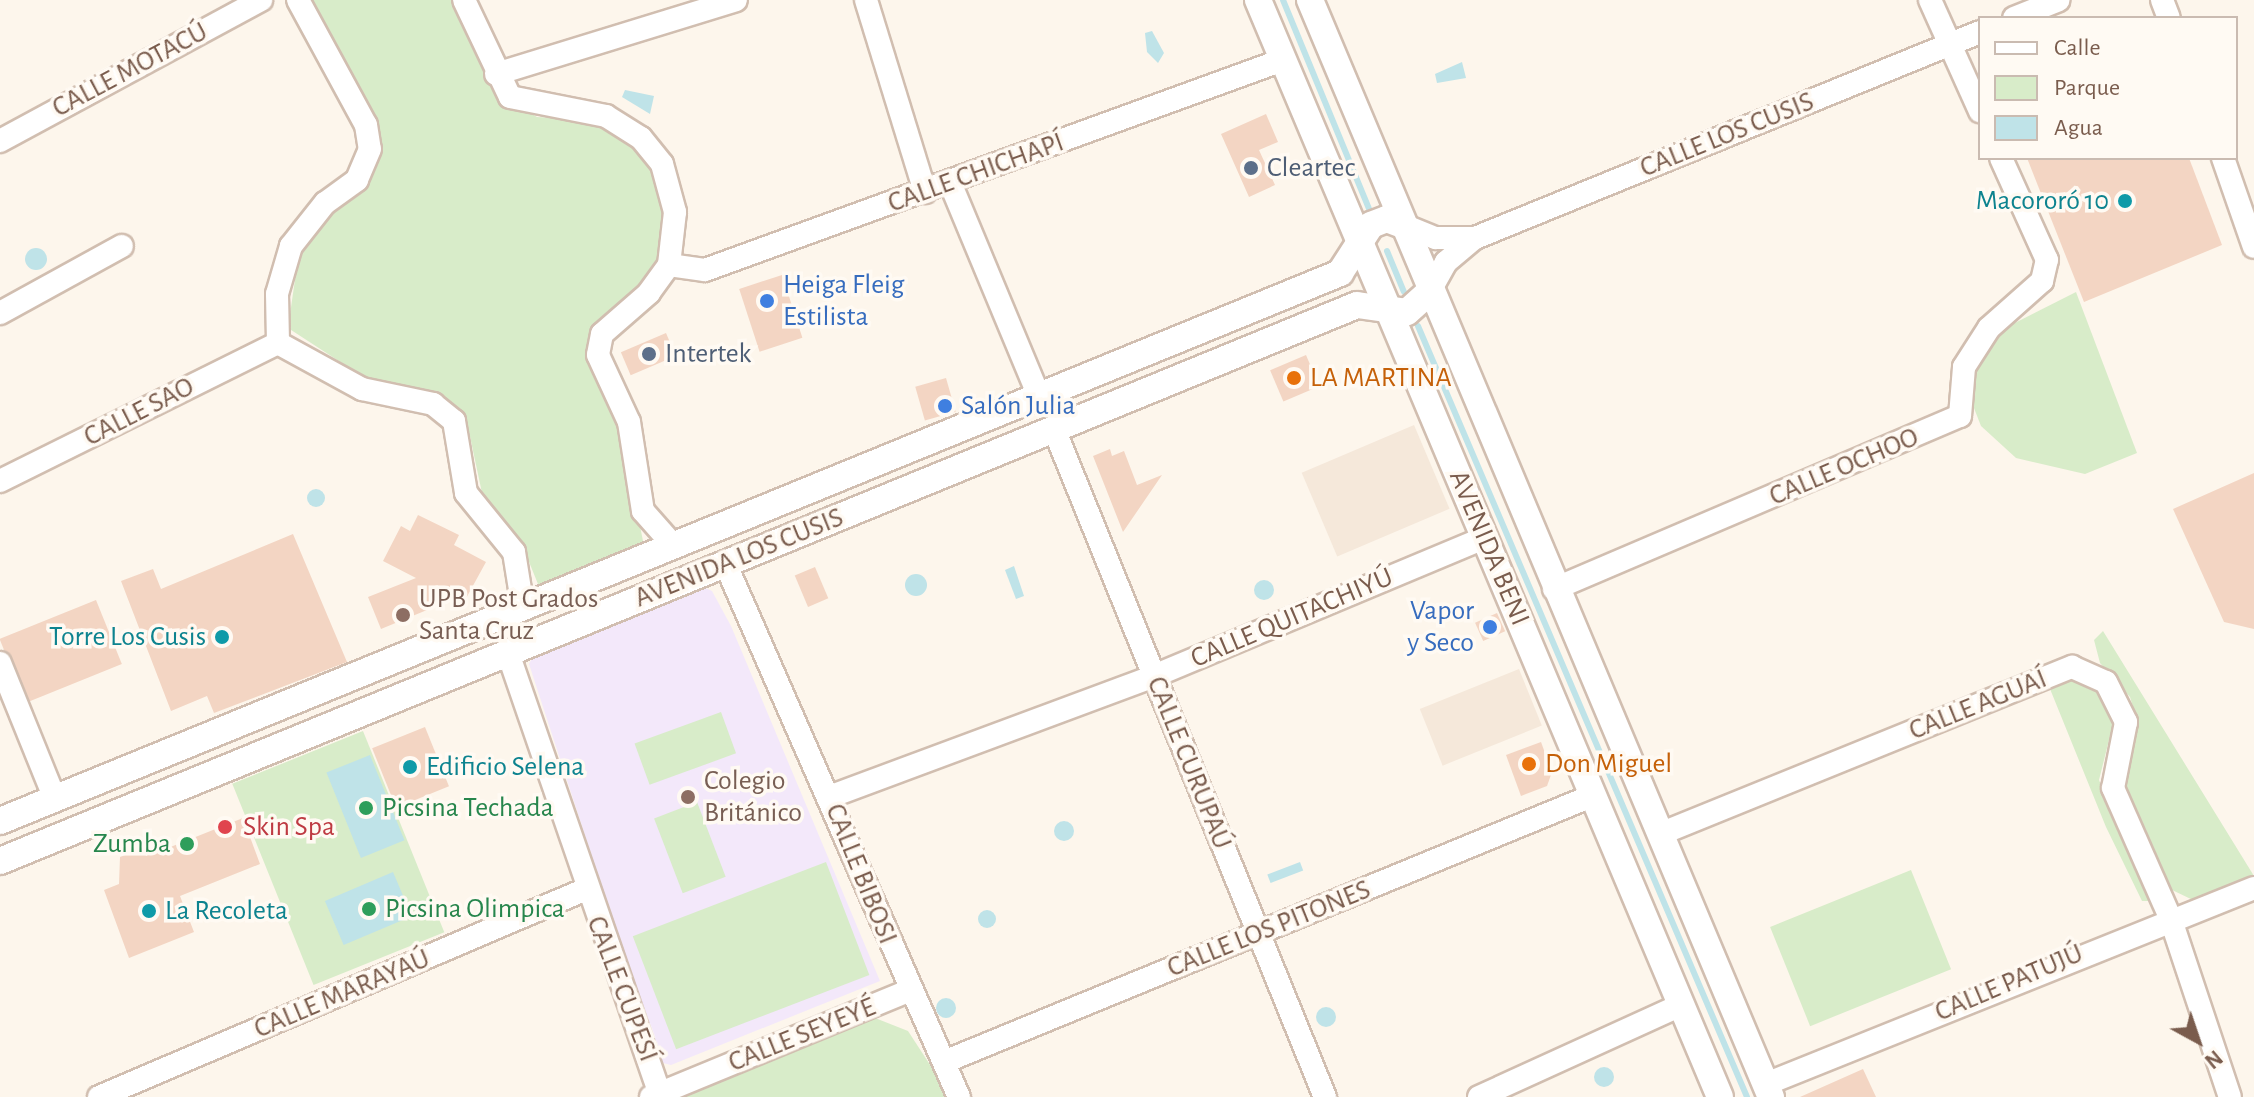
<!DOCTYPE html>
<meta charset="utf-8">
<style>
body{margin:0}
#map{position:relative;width:2254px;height:1097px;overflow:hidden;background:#fdf6ec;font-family:"Alegreya Sans",sans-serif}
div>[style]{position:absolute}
.residential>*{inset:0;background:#f5e8da;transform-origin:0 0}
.education>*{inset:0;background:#f3e8fa}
.green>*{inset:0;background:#d8ecc9;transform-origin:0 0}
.water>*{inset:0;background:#bfe3e8;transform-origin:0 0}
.round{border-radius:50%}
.stream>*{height:6px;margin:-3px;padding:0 3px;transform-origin:3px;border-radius:3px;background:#bfe3e8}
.building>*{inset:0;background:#f3d5c3;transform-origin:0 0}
.roads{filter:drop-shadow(2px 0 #d1beb0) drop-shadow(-2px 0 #d1beb0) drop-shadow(0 2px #d1beb0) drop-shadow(0 -2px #d1beb0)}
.minor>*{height:22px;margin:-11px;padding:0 11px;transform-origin:11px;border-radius:11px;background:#fff}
.tertiary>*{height:26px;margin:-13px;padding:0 13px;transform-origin:13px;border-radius:13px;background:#fff}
.dots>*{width:22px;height:22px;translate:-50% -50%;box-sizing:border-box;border:4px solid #fffaf3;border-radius:50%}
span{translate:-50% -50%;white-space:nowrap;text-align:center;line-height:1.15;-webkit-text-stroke:7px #fffaf3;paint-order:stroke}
.street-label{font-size:28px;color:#7a5c4d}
.service-label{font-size:28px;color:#4e5e75}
.left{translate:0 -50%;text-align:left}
.culture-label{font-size:28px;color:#0d838f}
.right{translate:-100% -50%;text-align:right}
.shop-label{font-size:28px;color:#366cbe}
.food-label{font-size:28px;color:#c56008}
.education-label{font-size:28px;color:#785e54}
.leisure-label{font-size:28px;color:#27864d}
.health-label{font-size:28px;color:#be3a42}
.legend{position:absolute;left:1978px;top:16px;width:260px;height:144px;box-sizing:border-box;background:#fffaf3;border:2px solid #cabbb1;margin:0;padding:10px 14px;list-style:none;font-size:24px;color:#7a5c4d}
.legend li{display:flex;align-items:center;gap:16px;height:40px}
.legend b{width:40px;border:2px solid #cabbb1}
.north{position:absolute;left:2158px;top:1001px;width:80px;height:80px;-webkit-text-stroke:6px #fffaf3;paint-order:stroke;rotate:140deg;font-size:22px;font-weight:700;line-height:32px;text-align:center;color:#7a5c4d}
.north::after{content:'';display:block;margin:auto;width:28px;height:36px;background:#7a5c4d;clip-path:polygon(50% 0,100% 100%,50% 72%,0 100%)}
</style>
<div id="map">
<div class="residential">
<i style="left:1414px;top:425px;width:91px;height:122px;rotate:67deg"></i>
<i style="left:1519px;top:669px;width:61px;height:107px;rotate:68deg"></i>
</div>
<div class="education">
<i style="clip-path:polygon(697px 584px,712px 591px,731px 626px,880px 981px,671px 1065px,659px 1062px,529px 664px,535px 653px)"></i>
</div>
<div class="green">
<i style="clip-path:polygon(311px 0,453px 0,497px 93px,537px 117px,595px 120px,635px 144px,660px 180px,665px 204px,657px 266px,591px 362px,619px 421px,644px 546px,540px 589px,521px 542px,482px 493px,465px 413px,431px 391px,368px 380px,288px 328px,299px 252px,312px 229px,370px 178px,379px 150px)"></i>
<i style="clip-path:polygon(2076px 292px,2137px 453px,2085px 474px,2016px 458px,1981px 426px,1972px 403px,1972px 379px,1999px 331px)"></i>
<i style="clip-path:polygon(2103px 631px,2254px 876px,2254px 882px,2195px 901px,2170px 889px,2126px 800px,2124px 773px,2137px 720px,2130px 697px,2100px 663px,2094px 640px)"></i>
<i style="clip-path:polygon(2070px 678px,2101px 693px,2114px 720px,2099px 780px,2149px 901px,2142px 901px,2106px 827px,2048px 684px)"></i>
<i style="left:721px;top:712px;width:44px;height:92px;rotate:70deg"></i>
<i style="left:363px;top:731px;width:217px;height:141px;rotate:68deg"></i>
<i style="left:697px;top:802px;width:80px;height:46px;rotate:69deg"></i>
<i style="left:826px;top:862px;width:121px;height:207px;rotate:69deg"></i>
<i style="left:1911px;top:870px;width:107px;height:152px;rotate:68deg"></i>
<i style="clip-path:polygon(870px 1016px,908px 1031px,951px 1097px,683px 1097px,695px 1085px)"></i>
</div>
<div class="water">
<i style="clip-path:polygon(1152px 31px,1164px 53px,1158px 63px,1147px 52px,1145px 33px)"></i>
<i style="clip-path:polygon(1462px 62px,1466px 78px,1437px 83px,1435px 74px)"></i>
<i style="clip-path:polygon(625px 90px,654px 96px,650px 114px,622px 97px)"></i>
<i class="round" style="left:25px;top:248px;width:22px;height:22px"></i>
<i class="round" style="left:307px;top:489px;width:18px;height:18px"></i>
<i style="clip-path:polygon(1014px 566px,1024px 596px,1016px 599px,1005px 570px)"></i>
<i class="round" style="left:905px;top:574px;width:22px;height:22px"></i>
<i class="round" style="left:1254px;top:580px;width:20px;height:20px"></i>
<i style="left:370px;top:755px;width:92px;height:47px;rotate:68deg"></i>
<i class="round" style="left:1054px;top:821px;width:20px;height:20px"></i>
<i style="left:1300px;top:862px;width:9px;height:35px;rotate:69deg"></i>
<i style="left:393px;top:872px;width:48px;height:74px;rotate:67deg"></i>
<i class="round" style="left:978px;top:910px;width:18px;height:18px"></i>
<i class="round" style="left:936px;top:998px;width:20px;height:20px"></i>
<i class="round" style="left:1316px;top:1007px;width:20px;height:20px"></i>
<i class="round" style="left:1594px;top:1067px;width:20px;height:20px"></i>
</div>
<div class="stream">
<i style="left:1283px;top:0;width:228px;rotate:67.6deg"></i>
<i style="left:1387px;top:251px;width:44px;rotate:67.5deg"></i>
<i style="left:1418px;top:326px;width:838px;rotate:66.89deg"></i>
</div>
<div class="building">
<i style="clip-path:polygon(1266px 114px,1278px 142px,1259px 150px,1275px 185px,1249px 197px,1221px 134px)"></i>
<i style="clip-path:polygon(2027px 158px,2189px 158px,2222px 245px,2084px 302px)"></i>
<i style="left:782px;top:275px;width:66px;height:45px;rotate:72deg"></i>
<i style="left:666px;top:333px;width:25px;height:49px;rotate:67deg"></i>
<i style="left:1306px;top:355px;width:34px;height:39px;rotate:67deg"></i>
<i style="left:946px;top:378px;width:35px;height:32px;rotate:74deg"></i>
<i style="clip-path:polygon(1110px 449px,1112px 456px,1124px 451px,1137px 485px,1162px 475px,1123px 532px,1093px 456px)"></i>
<i style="clip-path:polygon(2254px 473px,2254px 629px,2224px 622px,2173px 509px)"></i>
<i style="clip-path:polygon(418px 515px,459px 535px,454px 545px,486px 562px,464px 602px,456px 598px,381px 629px,368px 597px,416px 578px,383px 561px,401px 526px,410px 531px)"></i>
<i style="clip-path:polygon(293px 534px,347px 662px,214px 713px,207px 696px,171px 711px,121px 581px,153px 569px,161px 589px)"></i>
<i style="left:815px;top:567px;width:34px;height:22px;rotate:67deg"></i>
<i style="left:96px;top:600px;width:69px;height:104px;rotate:68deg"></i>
<i style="left:1497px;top:613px;width:20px;height:24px;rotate:66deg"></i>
<i style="left:425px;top:727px;width:64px;height:57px;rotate:68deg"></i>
<i style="clip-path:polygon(1541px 742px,1552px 772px,1547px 786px,1521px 796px,1506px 755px)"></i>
<i style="clip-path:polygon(243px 818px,260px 864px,180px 896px,194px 932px,129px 958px,104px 890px,119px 884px,120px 857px,160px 842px,163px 850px)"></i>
<i style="clip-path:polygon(1863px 1069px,1876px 1097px,1800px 1097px)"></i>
</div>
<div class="roads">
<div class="minor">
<i style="left:298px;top:0;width:142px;rotate:61.5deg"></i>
<i style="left:366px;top:125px;width:24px;rotate:81deg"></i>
<i style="left:370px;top:149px;width:34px;rotate:113deg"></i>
<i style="left:357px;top:180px;width:39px;rotate:144deg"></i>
<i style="left:325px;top:203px;width:55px;rotate:128.3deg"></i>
<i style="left:291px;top:246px;width:50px;rotate:106.3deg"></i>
<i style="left:277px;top:294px;width:49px;rotate:88.8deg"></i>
<i style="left:278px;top:343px;width:96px;rotate:28.7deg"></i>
<i style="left:362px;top:389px;width:73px;rotate:11.9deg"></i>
<i style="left:433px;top:404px;width:27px;rotate:39deg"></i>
<i style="left:454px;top:421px;width:73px;rotate:80.5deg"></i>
<i style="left:466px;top:493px;width:76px;rotate:50.9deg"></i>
<i style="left:514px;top:552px;width:57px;rotate:80.9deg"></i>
<i style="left:464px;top:0;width:107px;rotate:64.6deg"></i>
<i style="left:510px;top:97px;width:98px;rotate:11.2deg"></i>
<i style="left:606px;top:116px;width:41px;rotate:32.2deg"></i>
<i style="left:641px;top:138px;width:33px;rotate:51deg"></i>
<i style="left:662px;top:164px;width:50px;rotate:74.8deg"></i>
<i style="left:675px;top:212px;width:53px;rotate:96.5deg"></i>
<i style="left:669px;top:265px;width:34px;rotate:126deg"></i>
<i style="left:649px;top:293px;width:62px;rotate:138.9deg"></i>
<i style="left:602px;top:334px;width:21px;rotate:101deg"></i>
<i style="left:598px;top:355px;width:74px;rotate:65.2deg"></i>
<i style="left:629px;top:422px;width:90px;rotate:81.1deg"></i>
<i style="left:643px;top:511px;width:47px;rotate:48.5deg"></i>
<i style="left:866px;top:0;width:201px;rotate:72.9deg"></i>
<i style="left:1930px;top:0;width:122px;rotate:65.8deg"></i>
<i style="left:2162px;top:0;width:19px;rotate:69deg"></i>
<i style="left:2014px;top:18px;width:48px;rotate:-21.8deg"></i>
<i style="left:496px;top:74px;width:251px;rotate:-17.1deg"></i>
<i style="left:0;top:141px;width:297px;rotate:-28.4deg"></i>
<i style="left:2223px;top:158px;width:94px;rotate:70.8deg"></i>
<i style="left:951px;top:185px;width:229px;rotate:67.4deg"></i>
<i style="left:1403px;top:225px;width:35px;rotate:22deg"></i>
<i style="left:1436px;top:238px;width:39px"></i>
<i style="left:669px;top:265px;width:36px;rotate:8deg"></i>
<i style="left:705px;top:270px;width:612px;rotate:-19.98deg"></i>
<i style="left:1430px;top:291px;width:33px;rotate:-61deg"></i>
<i style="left:1446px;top:262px;width:38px;rotate:-40deg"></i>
<i style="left:1475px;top:238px;width:545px;rotate:-22.19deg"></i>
<i style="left:0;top:313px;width:139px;rotate:-28.8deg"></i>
<i style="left:1054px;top:429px;width:721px;rotate:67.92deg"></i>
<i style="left:0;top:481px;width:310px;rotate:-26.4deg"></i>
<i style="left:725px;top:563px;width:583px;rotate:66.34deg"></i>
<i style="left:1554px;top:589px;width:441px;rotate:-23.1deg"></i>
<i style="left:1960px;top:416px;width:49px;rotate:-85.3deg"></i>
<i style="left:1964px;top:367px;width:46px;rotate:-57.3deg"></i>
<i style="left:1989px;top:328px;width:71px;rotate:-41.6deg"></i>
<i style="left:2042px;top:281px;width:22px;rotate:-77deg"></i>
<i style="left:2047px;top:260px;width:112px;rotate:-114.3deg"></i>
<i style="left:508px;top:653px;width:470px;rotate:71deg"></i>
<i style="left:0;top:663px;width:147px;rotate:68deg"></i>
<i style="left:829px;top:797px;width:347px;rotate:-20.4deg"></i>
<i style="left:1154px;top:676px;width:358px;rotate:-22.7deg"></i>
<i style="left:1660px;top:834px;width:445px;rotate:-22.1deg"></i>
<i style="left:2072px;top:667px;width:37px;rotate:24deg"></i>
<i style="left:2106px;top:682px;width:45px;rotate:63.4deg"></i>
<i style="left:2126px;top:722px;width:67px;rotate:101.1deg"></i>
<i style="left:2113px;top:788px;width:141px;rotate:66.2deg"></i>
<i style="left:2170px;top:917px;width:190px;rotate:71.6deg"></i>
<i style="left:944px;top:1062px;width:703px;rotate:-22.33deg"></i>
<i style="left:1766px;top:1084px;width:526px;rotate:-21.88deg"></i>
<i style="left:99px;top:1097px;width:527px;rotate:-23.11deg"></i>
<i style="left:651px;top:1097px;width:278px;rotate:-22.4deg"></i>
<i style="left:1479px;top:1097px;width:222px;rotate:-24.5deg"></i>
</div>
<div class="tertiary">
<i style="left:1258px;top:0;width:1190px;rotate:67.16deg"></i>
<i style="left:1310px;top:0;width:1190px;rotate:67.21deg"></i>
<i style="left:0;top:821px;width:1448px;rotate:-22.24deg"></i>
<i style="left:1340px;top:273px;width:57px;rotate:-57.1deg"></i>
<i style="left:1371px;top:225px;width:17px;rotate:-21deg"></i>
<i style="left:1387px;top:219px;width:17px;rotate:21deg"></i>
<i style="left:0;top:861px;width:1466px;rotate:-22.28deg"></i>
<i style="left:1357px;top:305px;width:50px;rotate:8deg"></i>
<i style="left:1407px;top:312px;width:31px;rotate:-42deg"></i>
</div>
</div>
<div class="dots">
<i style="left:1251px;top:168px;background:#5c6f8a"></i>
<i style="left:2125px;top:201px;background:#0f9aa8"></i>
<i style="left:767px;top:301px;background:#3f7fe0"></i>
<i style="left:649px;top:354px;background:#5c6f8a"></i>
<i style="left:1294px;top:378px;background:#e8710a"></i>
<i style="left:945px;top:406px;background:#3f7fe0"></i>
<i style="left:403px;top:615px;background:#8d6e63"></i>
<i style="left:1490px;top:627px;background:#3f7fe0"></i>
<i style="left:222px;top:637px;background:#0f9aa8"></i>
<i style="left:1529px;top:764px;background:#e8710a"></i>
<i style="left:410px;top:767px;background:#0f9aa8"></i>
<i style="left:688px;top:797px;background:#8d6e63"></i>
<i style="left:366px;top:808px;background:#2e9e5b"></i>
<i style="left:225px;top:827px;background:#e0444e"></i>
<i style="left:187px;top:844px;background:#2e9e5b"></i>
<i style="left:369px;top:909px;background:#2e9e5b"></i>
<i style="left:149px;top:911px;background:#0f9aa8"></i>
</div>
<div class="street-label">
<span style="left:130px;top:70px;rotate:-28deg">CALLE MOTACÚ</span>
<span style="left:1727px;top:135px;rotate:-22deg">CALLE LOS CUSIS</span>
<span style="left:976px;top:173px;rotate:-20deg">CALLE CHICHAPÍ</span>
<span style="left:139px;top:412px;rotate:-27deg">CALLE SAO</span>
<span style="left:1844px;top:467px;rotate:-23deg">CALLE OCHOO</span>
<span style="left:1489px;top:548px;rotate:67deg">AVENIDA BENI</span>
<span style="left:739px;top:558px;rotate:-22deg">AVENIDA LOS CUSIS</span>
<span style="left:1292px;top:618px;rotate:-23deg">CALLE QUITACHIYÚ</span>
<span style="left:1978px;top:705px;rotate:-22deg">CALLE AGUAÍ</span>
<span style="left:1189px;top:763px;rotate:68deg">CALLE CURUPAÚ</span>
<span style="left:861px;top:874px;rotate:68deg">CALLE BIBOSI</span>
<span style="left:1269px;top:929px;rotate:-22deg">CALLE LOS PITONES</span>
<span style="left:2009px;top:983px;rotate:-23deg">CALLE PATUJÚ</span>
<span style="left:622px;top:989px;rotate:69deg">CALLE CUPESÍ</span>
<span style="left:342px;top:994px;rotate:-23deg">CALLE MARAYAÚ</span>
<span style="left:802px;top:1035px;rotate:-22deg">CALLE SEYEYÉ</span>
</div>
<div class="service-label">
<span class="left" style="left:1267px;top:168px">Cleartec</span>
<span class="left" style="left:665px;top:354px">Intertek</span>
</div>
<div class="culture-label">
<span class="right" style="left:2109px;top:201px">Macororó 10</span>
<span class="right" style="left:206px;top:637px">Torre Los Cusis</span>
<span class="left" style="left:426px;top:767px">Edificio Selena</span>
<span class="left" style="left:165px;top:911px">La Recoleta</span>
</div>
<div class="shop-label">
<span class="left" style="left:783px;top:301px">Heiga Fleig<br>Estilista</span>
<span class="left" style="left:961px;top:406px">Salón Julia</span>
<span class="right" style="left:1474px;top:627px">Vapor<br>y Seco</span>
</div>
<div class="food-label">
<span class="left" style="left:1310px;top:378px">LA MARTINA</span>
<span class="left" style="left:1545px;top:764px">Don Miguel</span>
</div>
<div class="education-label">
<span class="left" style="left:419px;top:615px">UPB Post Grados<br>Santa Cruz</span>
<span class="left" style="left:704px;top:797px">Colegio<br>Británico</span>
</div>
<div class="leisure-label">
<span class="left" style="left:382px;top:808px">Picsina Techada</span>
<span class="right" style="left:171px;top:844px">Zumba</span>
<span class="left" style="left:385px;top:909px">Picsina Olimpica</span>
</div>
<div class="health-label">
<span class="left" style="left:243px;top:827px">Skin Spa</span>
</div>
<ul class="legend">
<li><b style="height:10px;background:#fff"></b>Calle</li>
<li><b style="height:22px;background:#d8ecc9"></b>Parque</li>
<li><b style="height:22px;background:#bfe3e8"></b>Agua</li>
</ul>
<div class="north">N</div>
</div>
